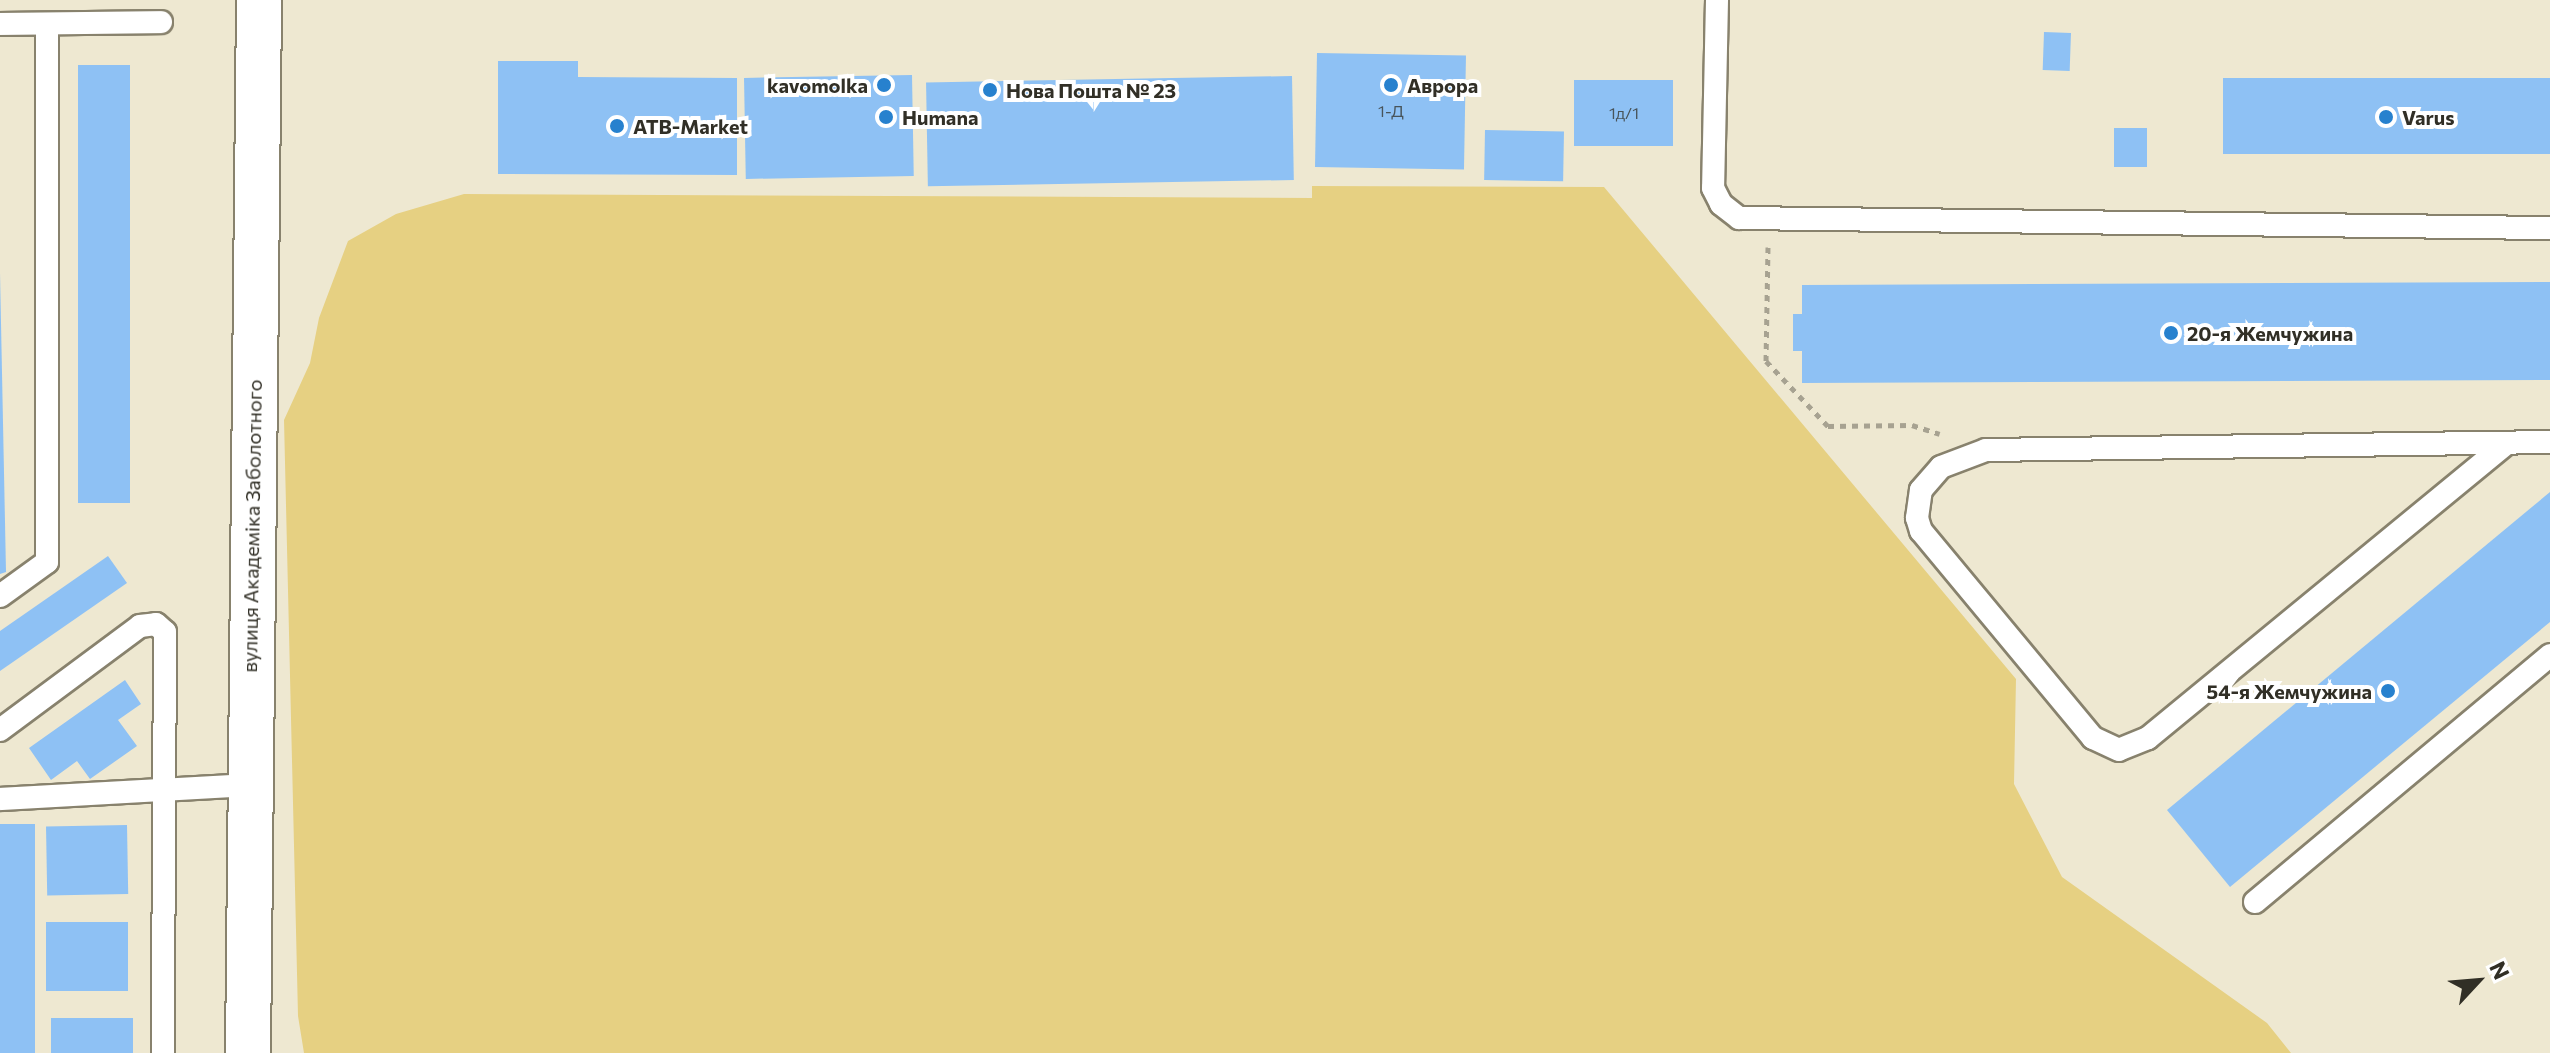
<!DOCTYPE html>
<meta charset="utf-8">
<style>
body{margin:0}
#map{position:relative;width:2550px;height:1053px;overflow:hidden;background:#eee8d1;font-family:Commissioner,sans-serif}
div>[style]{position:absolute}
.green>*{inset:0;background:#e6d082}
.building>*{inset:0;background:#8ec1f4;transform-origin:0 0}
.path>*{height:5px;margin-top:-2.5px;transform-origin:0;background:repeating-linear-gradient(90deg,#a7a291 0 6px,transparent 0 12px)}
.roads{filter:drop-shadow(2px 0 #88826d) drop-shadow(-2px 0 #88826d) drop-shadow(0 2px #88826d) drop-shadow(0 -2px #88826d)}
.service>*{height:22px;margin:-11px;padding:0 11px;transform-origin:11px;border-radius:11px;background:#fff}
.primary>*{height:44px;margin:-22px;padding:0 22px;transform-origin:22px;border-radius:22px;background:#fff}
.dots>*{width:22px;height:22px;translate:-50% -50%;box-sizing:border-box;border:4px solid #fff;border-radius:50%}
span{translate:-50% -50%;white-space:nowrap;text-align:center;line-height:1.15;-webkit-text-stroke:8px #fff;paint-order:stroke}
.number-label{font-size:16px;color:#48545a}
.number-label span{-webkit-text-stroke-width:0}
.poi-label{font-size:20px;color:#312f26;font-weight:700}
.right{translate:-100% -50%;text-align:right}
.left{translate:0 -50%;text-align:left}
.street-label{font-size:20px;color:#312f26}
.north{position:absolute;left:2438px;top:941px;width:80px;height:80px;-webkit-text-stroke:6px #fff;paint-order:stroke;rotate:64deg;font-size:22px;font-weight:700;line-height:32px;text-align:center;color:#312f26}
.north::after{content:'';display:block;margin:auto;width:28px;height:36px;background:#312f26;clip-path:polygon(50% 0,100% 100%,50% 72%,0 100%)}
</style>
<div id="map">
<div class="green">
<i style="clip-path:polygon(1312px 186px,1604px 187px,2016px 679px,2014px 784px,2062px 877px,2267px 1023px,2291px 1053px,304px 1053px,298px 1016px,284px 420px,310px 363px,319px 318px,348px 241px,396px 214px,464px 194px,1312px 198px)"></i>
</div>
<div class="building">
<i style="left:2044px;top:32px;width:27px;height:38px;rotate:2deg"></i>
<i style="left:1317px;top:53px;width:149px;height:114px;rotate:1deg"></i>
<i style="clip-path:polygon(498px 61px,578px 61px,578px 77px,737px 78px,737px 175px,498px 174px)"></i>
<i style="left:130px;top:65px;width:438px;height:52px;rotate:90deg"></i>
<i style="left:912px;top:75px;width:101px;height:168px;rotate:89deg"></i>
<i style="left:1292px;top:76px;width:104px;height:366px;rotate:89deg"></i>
<i style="left:2550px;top:78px;width:76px;height:327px;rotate:90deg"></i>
<i style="left:1574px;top:80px;width:99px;height:66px"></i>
<i style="left:2114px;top:128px;width:33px;height:39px"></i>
<i style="left:1485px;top:130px;width:79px;height:50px;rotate:1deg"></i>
<i style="clip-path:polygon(0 273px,6px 572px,0 574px)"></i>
<i style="clip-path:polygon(2550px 282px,2550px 380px,1802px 383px,1802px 351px,1793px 351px,1793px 314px,1802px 314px,1802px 285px)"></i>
<i style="clip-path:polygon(2550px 492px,2550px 622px,2230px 887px,2167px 810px)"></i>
<i style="clip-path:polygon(108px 556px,127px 583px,0 671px,0 631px)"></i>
<i style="clip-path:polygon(125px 680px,141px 704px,118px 720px,137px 746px,90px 779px,77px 761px,51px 780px,29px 748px)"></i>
<i style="left:0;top:824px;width:35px;height:229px"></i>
<i style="left:127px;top:825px;width:69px;height:81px;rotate:89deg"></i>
<i style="left:128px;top:922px;width:69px;height:82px;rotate:90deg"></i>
<i style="left:133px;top:1018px;width:35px;height:82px;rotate:90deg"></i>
</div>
<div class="path">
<i style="left:1768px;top:247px;width:114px;rotate:91deg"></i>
<i style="left:1766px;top:361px;width:90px;rotate:46.4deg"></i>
<i style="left:1828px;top:426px;width:84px;rotate:-0.7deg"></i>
<i style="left:1912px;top:425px;width:29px;rotate:18deg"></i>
</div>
<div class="roads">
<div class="service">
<i style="left:1717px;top:0;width:188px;rotate:91.2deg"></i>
<i style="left:1713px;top:188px;width:18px;rotate:63deg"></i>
<i style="left:1721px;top:204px;width:23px;rotate:38deg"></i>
<i style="left:1739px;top:218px;width:811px;rotate:0.71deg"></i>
<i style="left:0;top:24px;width:161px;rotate:-0.7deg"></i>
<i style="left:2507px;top:443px;width:465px;rotate:140.6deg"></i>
<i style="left:2148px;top:738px;width:31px;rotate:158deg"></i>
<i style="left:2119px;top:750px;width:29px;rotate:-155deg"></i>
<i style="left:2093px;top:738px;width:269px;rotate:-129.7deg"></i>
<i style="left:1921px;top:531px;width:14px;rotate:-107deg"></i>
<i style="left:1917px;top:518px;width:28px;rotate:-82deg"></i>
<i style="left:1921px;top:490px;width:30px;rotate:-49deg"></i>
<i style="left:1941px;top:467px;width:48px;rotate:-20.7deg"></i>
<i style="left:1986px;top:450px;width:564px;rotate:-0.81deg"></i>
<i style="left:0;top:596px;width:58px;rotate:-35.9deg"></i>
<i style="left:47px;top:562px;width:538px;rotate:-90deg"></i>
<i style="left:0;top:730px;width:174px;rotate:-36.6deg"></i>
<i style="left:140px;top:626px;width:16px;rotate:-7deg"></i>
<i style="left:156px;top:624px;width:12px;rotate:42deg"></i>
<i style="left:165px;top:632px;width:421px;rotate:90.3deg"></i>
<i style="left:0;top:799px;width:248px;rotate:-3.2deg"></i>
<i style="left:2255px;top:902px;width:385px;rotate:-39.9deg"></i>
</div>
<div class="primary">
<i style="left:248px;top:1053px;width:1053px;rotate:-89.4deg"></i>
</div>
</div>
<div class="dots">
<i style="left:884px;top:85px;background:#2781ce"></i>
<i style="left:1391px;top:85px;background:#2781ce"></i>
<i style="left:990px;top:90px;background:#2781ce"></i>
<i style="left:886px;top:117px;background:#2781ce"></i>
<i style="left:2386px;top:117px;background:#2781ce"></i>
<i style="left:617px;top:126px;background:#2781ce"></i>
<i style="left:2171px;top:333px;background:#2781ce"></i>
<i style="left:2388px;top:691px;background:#2781ce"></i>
</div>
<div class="number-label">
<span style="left:1391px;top:111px">1-Д</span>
<span style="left:1624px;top:113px">1д/1</span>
</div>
<div class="poi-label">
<span class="right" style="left:868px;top:85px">kavomolka</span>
<span class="left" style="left:1407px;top:85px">Аврора</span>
<span class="left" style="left:1006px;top:90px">Нова Пошта № 23</span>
<span class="left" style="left:902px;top:117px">Humana</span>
<span class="left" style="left:2402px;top:117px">Varus</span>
<span class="left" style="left:633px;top:126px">ATB-Market</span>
<span class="left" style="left:2187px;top:333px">20-я Жемчужина</span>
<span class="right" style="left:2372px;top:691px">54-я Жемчужина</span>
</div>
<div class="street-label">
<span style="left:252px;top:526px;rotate:-89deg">вулиця Академіка Заболотного</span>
</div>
<div class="north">N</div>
</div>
